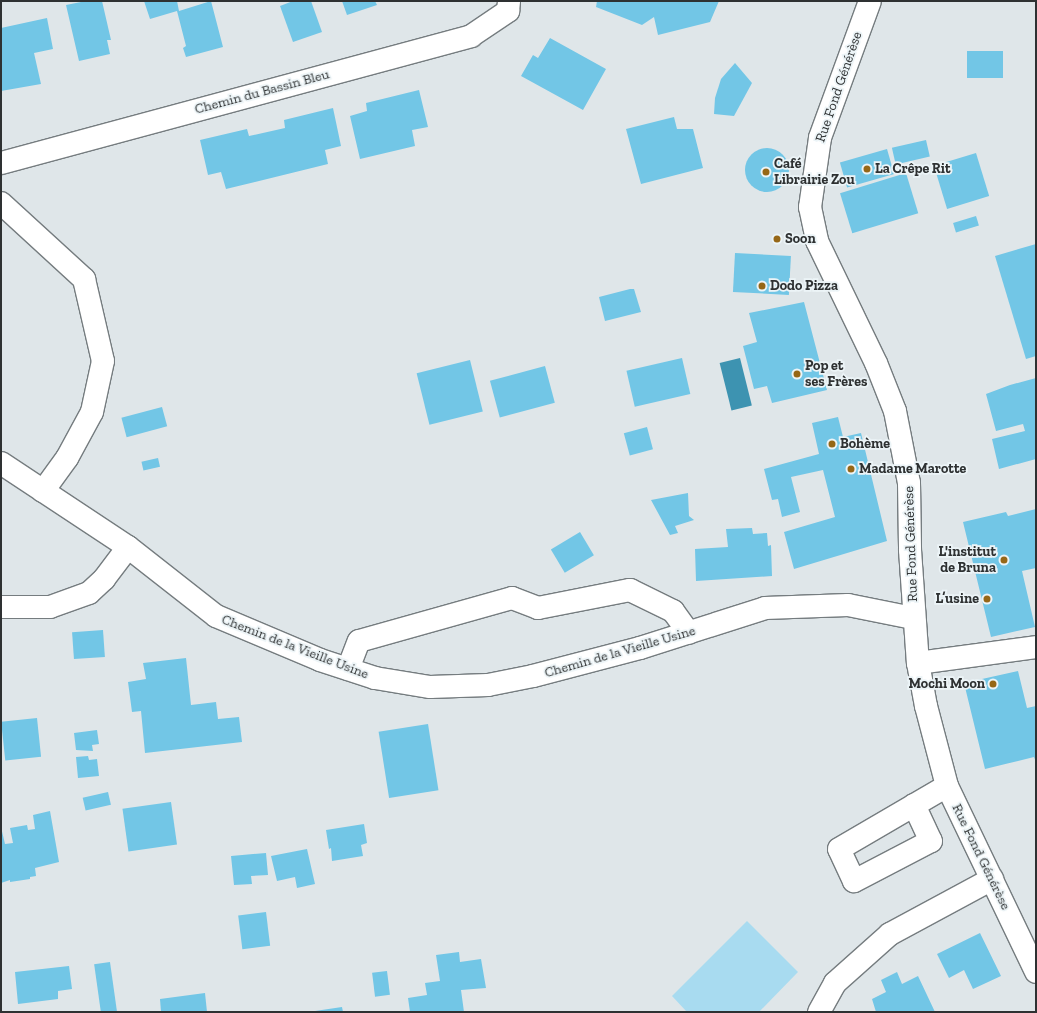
<!DOCTYPE html>
<meta charset="utf-8">
<style>
body{margin:0}
#map{position:relative;width:1037px;height:1013px;overflow:hidden;background:#dfe6e9;font-family:"Zilla Slab",serif}
div>[style]{position:absolute}
.green>*{inset:0;background:#a8dbf0}
.water>*{inset:0;background:#3d93b1;transform-origin:0 0}
.building>*{inset:0;background:#72c6e6;transform-origin:0 0}
.round{border-radius:50%}
.roads{filter:drop-shadow(1px 0 #757c7f) drop-shadow(-1px 0 #757c7f) drop-shadow(0 1px #757c7f) drop-shadow(0 -1px #757c7f)}
.minor>*{height:22px;margin:-11px;padding:0 11px;transform-origin:11px;border-radius:11px;background:#fff}
.dots>*{width:11px;height:11px;translate:-50% -50%;box-sizing:border-box;border:2px solid #ecf4f7;border-radius:50%}
span{translate:-50% -50%;white-space:nowrap;text-align:center;line-height:1.15;-webkit-text-stroke:3.5px #ecf4f7;paint-order:stroke}
.street-label{font-size:14px;color:#2e3132}
.poi-label{font-size:14px;color:#2e3132;font-weight:700}
.left{translate:0 -50%;text-align:left}
.right{translate:-100% -50%;text-align:right}
.frame{position:absolute;inset:0;border:2px solid #2e3132;pointer-events:none}
</style>
<div id="map">
<div class="green">
<i style="clip-path:polygon(747px 921px,798px 972px,759px 1012px,687px 1012px,672px 996px)"></i>
</div>
<div class="water">
<i style="left:740px;top:358px;width:49px;height:21px;rotate:76deg"></i>
</div>
<div class="building">
<i style="clip-path:polygon(86px 1px,102px 1px,111px 40px,107px 40px,110px 54px,79px 61px,66px 5px)"></i>
<i style="clip-path:polygon(144px 1px,177px 1px,179px 11px,211px 1px,223px 47px,186px 57px,183px 48px,186px 46px,177px 11px,150px 19px)"></i>
<i style="clip-path:polygon(293px 1px,311px 1px,322px 32px,293px 42px,280px 6px)"></i>
<i style="clip-path:polygon(342px 1px,375px 1px,377px 5px,347px 15px)"></i>
<i style="clip-path:polygon(597px 1px,719px 1px,710px 22px,658px 35px,654px 17px,642px 25px,596px 7px)"></i>
<i style="clip-path:polygon(47px 18px,53px 49px,34px 53px,41px 84px,1px 91px,1px 28px)"></i>
<i style="clip-path:polygon(550px 38px,606px 69px,583px 110px,521px 76px,533px 55px,538px 58px)"></i>
<i style="left:967px;top:51px;width:36px;height:27px"></i>
<i style="clip-path:polygon(735px 63px,752px 83px,734px 116px,714px 114px,715px 98px,721px 79px)"></i>
<i style="clip-path:polygon(419px 90px,428px 127px,412px 130px,415px 146px,360px 159px,350px 116px,367px 111px,366px 103px)"></i>
<i style="clip-path:polygon(333px 108px,341px 146px,325px 150px,328px 164px,226px 189px,221px 172px,208px 175px,200px 140px,247px 129px,249px 136px,285px 128px,284px 120px)"></i>
<i style="clip-path:polygon(674px 117px,677px 129px,693px 129px,703px 168px,641px 184px,626px 129px)"></i>
<i style="left:926px;top:140px;width:17px;height:35px;rotate:77deg"></i>
<i class="round" style="left:745px;top:148px;width:44px;height:44px"></i>
<i style="left:887px;top:149px;width:26px;height:49px;rotate:74deg"></i>
<i style="left:976px;top:153px;width:45px;height:44px;rotate:73deg"></i>
<i style="left:906px;top:173px;width:42px;height:69px;rotate:73deg"></i>
<i style="left:976px;top:216px;width:10px;height:24px;rotate:73deg"></i>
<i style="clip-path:polygon(1036px 244px,1036px 356px,1026px 359px,995px 256px)"></i>
<i style="left:735px;top:253px;width:56px;height:39px;rotate:3deg"></i>
<i style="clip-path:polygon(630px 289px,634px 289px,641px 312px,605px 321px,599px 297px)"></i>
<i style="clip-path:polygon(804px 302px,827px 390px,772px 403px,767px 386px,754px 389px,743px 346px,757px 342px,749px 313px)"></i>
<i style="left:682px;top:358px;width:37px;height:57px;rotate:77deg"></i>
<i style="left:470px;top:360px;width:53px;height:55px;rotate:76deg"></i>
<i style="left:545px;top:366px;width:38px;height:57px;rotate:75deg"></i>
<i style="clip-path:polygon(1036px 378px,1036px 459px,999px 469px,992px 439px,1025px 431px,1023px 424px,996px 431px,986px 394px,1010px 385px)"></i>
<i style="left:162px;top:407px;width:20px;height:42px;rotate:75deg"></i>
<i style="clip-path:polygon(838px 417px,843px 437px,861px 433px,887px 541px,794px 569px,784px 532px,835px 517px,823px 470px,791px 477px,800px 512px,782px 517px,778px 499px,772px 500px,764px 469px,819px 454px,812px 423px)"></i>
<i style="left:647px;top:427px;width:23px;height:24px;rotate:75deg"></i>
<i style="left:158px;top:458px;width:9px;height:17px;rotate:77deg"></i>
<i style="clip-path:polygon(688px 493px,689px 516px,694px 520px,675px 526px,678px 533px,670px 535px,651px 500px)"></i>
<i style="clip-path:polygon(1036px 509px,1036px 568px,1022px 571px,1035px 627px,991px 637px,963px 522px,1006px 512px,1008px 516px)"></i>
<i style="clip-path:polygon(752px 528px,753px 534px,767px 533px,768px 546px,771px 545px,772px 576px,696px 581px,695px 549px,728px 547px,726px 529px)"></i>
<i style="left:580px;top:532px;width:27px;height:34px;rotate:59deg"></i>
<i style="left:103px;top:630px;width:27px;height:31px;rotate:86deg"></i>
<i style="clip-path:polygon(186px 658px,191px 705px,216px 702px,218px 719px,239px 717px,242px 742px,145px 753px,141px 711px,132px 712px,128px 682px,146px 679px,143px 663px)"></i>
<i style="clip-path:polygon(1018px 671px,1027px 708px,1036px 706px,1036px 762px,1034px 757px,985px 769px,964px 683px)"></i>
<i style="left:37px;top:718px;width:39px;height:36px;rotate:84deg"></i>
<i style="left:428px;top:724px;width:67px;height:50px;rotate:81deg"></i>
<i style="clip-path:polygon(97px 730px,99px 744px,92px 745px,93px 751px,76px 750px,74px 733px)"></i>
<i style="clip-path:polygon(88px 756px,89px 760px,97px 759px,99px 776px,78px 778px,76px 757px)"></i>
<i style="left:108px;top:792px;width:13px;height:26px;rotate:77deg"></i>
<i style="left:171px;top:802px;width:43px;height:49px;rotate:82deg"></i>
<i style="clip-path:polygon(50px 811px,59px 862px,35px 868px,36px 876px,30px 877px,30px 879px,10px 882px,10px 880px,1px 883px,1px 827px,5px 844px,13px 843px,10px 828px,27px 825px,28px 830px,35px 829px,33px 815px)"></i>
<i style="clip-path:polygon(364px 824px,367px 843px,361px 845px,363px 856px,332px 861px,331px 848px,329px 849px,326px 830px)"></i>
<i style="clip-path:polygon(307px 849px,315px 884px,297px 888px,295px 877px,277px 881px,271px 856px)"></i>
<i style="clip-path:polygon(266px 853px,268px 875px,251px 876px,252px 884px,234px 885px,231px 856px)"></i>
<i style="left:266px;top:912px;width:34px;height:28px;rotate:83deg"></i>
<i style="clip-path:polygon(980px 933px,1001px 976px,973px 989px,964px 970px,949px 978px,937px 954px)"></i>
<i style="clip-path:polygon(459px 952px,460px 962px,481px 959px,486px 988px,461px 990px,464px 1012px,410px 1012px,408px 998px,427px 995px,425px 983px,440px 981px,436px 955px)"></i>
<i style="left:110px;top:962px;width:50px;height:16px;rotate:82deg"></i>
<i style="clip-path:polygon(69px 966px,72px 989px,58px 991px,58px 999px,18px 1004px,15px 972px)"></i>
<i style="left:387px;top:971px;width:24px;height:15px;rotate:83deg"></i>
<i style="clip-path:polygon(897px 972px,902px 984px,918px 976px,935px 1012px,876px 1012px,872px 999px,886px 992px,881px 980px)"></i>
<i style="clip-path:polygon(205px 993px,207px 1012px,161px 1012px,160px 999px)"></i>
<i style="clip-path:polygon(342px 1007px,343px 1012px,315px 1012px,315px 1011px)"></i>
</div>
<div class="roads">
<div class="minor">
<i style="left:870px;top:1px;width:146px;rotate:110.1deg"></i>
<i style="left:820px;top:138px;width:70px;rotate:98.2deg"></i>
<i style="left:810px;top:207px;width:35px;rotate:78deg"></i>
<i style="left:817px;top:241px;width:136px;rotate:64.2deg"></i>
<i style="left:876px;top:363px;width:52px;rotate:68.4deg"></i>
<i style="left:895px;top:411px;width:73px;rotate:79deg"></i>
<i style="left:909px;top:483px;width:67px;rotate:89.1deg"></i>
<i style="left:910px;top:550px;width:113px;rotate:86deg"></i>
<i style="left:918px;top:663px;width:44px;rotate:79.5deg"></i>
<i style="left:926px;top:706px;width:83px;rotate:75.3deg"></i>
<i style="left:947px;top:786px;width:206px;rotate:64.4deg"></i>
<i style="left:1px;top:163px;width:487px;rotate:-15.1deg"></i>
<i style="left:471px;top:36px;width:45px;rotate:-34deg"></i>
<i style="left:508px;top:11px;width:10px;rotate:-84deg"></i>
<i style="left:1px;top:203px;width:113px;rotate:42.5deg"></i>
<i style="left:84px;top:279px;width:84px;rotate:77deg"></i>
<i style="left:103px;top:361px;width:52px;rotate:102.2deg"></i>
<i style="left:92px;top:412px;width:52px;rotate:118.5deg"></i>
<i style="left:67px;top:458px;width:41px;rotate:126deg"></i>
<i style="left:1px;top:463px;width:152px;rotate:33.5deg"></i>
<i style="left:128px;top:547px;width:112px;rotate:38.1deg"></i>
<i style="left:216px;top:616px;width:113px;rotate:22.9deg"></i>
<i style="left:320px;top:660px;width:58px;rotate:18.1deg"></i>
<i style="left:375px;top:678px;width:56px;rotate:9.3deg"></i>
<i style="left:430px;top:687px;width:58px;rotate:-2deg"></i>
<i style="left:488px;top:685px;width:46px;rotate:-11.3deg"></i>
<i style="left:533px;top:676px;width:111px;rotate:-14.7deg"></i>
<i style="left:640px;top:648px;width:131px;rotate:-17.7deg"></i>
<i style="left:765px;top:608px;width:83px;rotate:-2.1deg"></i>
<i style="left:848px;top:605px;width:66px;rotate:11.3deg"></i>
<i style="left:1px;top:607px;width:49px"></i>
<i style="left:50px;top:607px;width:41px;rotate:-19.7deg"></i>
<i style="left:89px;top:593px;width:21px;rotate:-43deg"></i>
<i style="left:104px;top:579px;width:40px;rotate:-53deg"></i>
<i style="left:918px;top:663px;width:119px;rotate:-7.7deg"></i>
<i style="left:348px;top:669px;width:30px;rotate:-69deg"></i>
<i style="left:359px;top:641px;width:159px;rotate:-15.7deg"></i>
<i style="left:512px;top:598px;width:28px;rotate:21deg"></i>
<i style="left:538px;top:608px;width:94px;rotate:-11.1deg"></i>
<i style="left:630px;top:590px;width:48px;rotate:26deg"></i>
<i style="left:673px;top:611px;width:27px;rotate:54deg"></i>
<i style="left:914px;top:805px;width:40px;rotate:65deg"></i>
<i style="left:931px;top:841px;width:87px;rotate:152.5deg"></i>
<i style="left:854px;top:881px;width:35px;rotate:-115deg"></i>
<i style="left:839px;top:849px;width:125px;rotate:-30.3deg"></i>
<i style="left:819px;top:1012px;width:33px;rotate:-61deg"></i>
<i style="left:835px;top:983px;width:74px;rotate:-41.7deg"></i>
<i style="left:890px;top:934px;width:116px;rotate:-28.3deg"></i>
</div>
</div>
<div class="dots">
<i style="left:867px;top:169px;background:#966717"></i>
<i style="left:766px;top:172px;background:#966717"></i>
<i style="left:777px;top:239px;background:#966717"></i>
<i style="left:762px;top:286px;background:#966717"></i>
<i style="left:797px;top:374px;background:#966717"></i>
<i style="left:832px;top:444px;background:#966717"></i>
<i style="left:851px;top:469px;background:#966717"></i>
<i style="left:1004px;top:560px;background:#966717"></i>
<i style="left:987px;top:599px;background:#966717"></i>
<i style="left:993px;top:684px;background:#966717"></i>
</div>
<div class="street-label">
<span style="left:839px;top:87px;rotate:-71deg">Rue Fond Générèse</span>
<span style="left:262px;top:92px;rotate:-15deg">Chemin du Bassin Bleu</span>
<span style="left:911px;top:544px;rotate:-92deg">Rue Fond Générèse</span>
<span style="left:295px;top:647px;rotate:21deg">Chemin de la Vieille Usine</span>
<span style="left:620px;top:652px;rotate:-16deg">Chemin de la Vieille Usine</span>
<span style="left:981px;top:857px;rotate:64deg">Rue Fond Générèse</span>
</div>
<div class="poi-label">
<span class="left" style="left:774px;top:172px">Café<br>Librairie Zou</span>
<span class="left" style="left:875px;top:169px">La Crêpe Rit</span>
<span class="left" style="left:785px;top:239px">Soon</span>
<span class="left" style="left:770px;top:286px">Dodo Pizza</span>
<span class="left" style="left:805px;top:374px">Pop et<br>ses Frères</span>
<span class="left" style="left:840px;top:444px">Bohème</span>
<span class="left" style="left:859px;top:469px">Madame Marotte</span>
<span class="right" style="left:996px;top:560px">L'institut<br>de Bruna</span>
<span class="right" style="left:979px;top:599px">L’usine</span>
<span class="right" style="left:985px;top:684px">Mochi Moon</span>
</div>
<div class="frame"></div>
</div>
